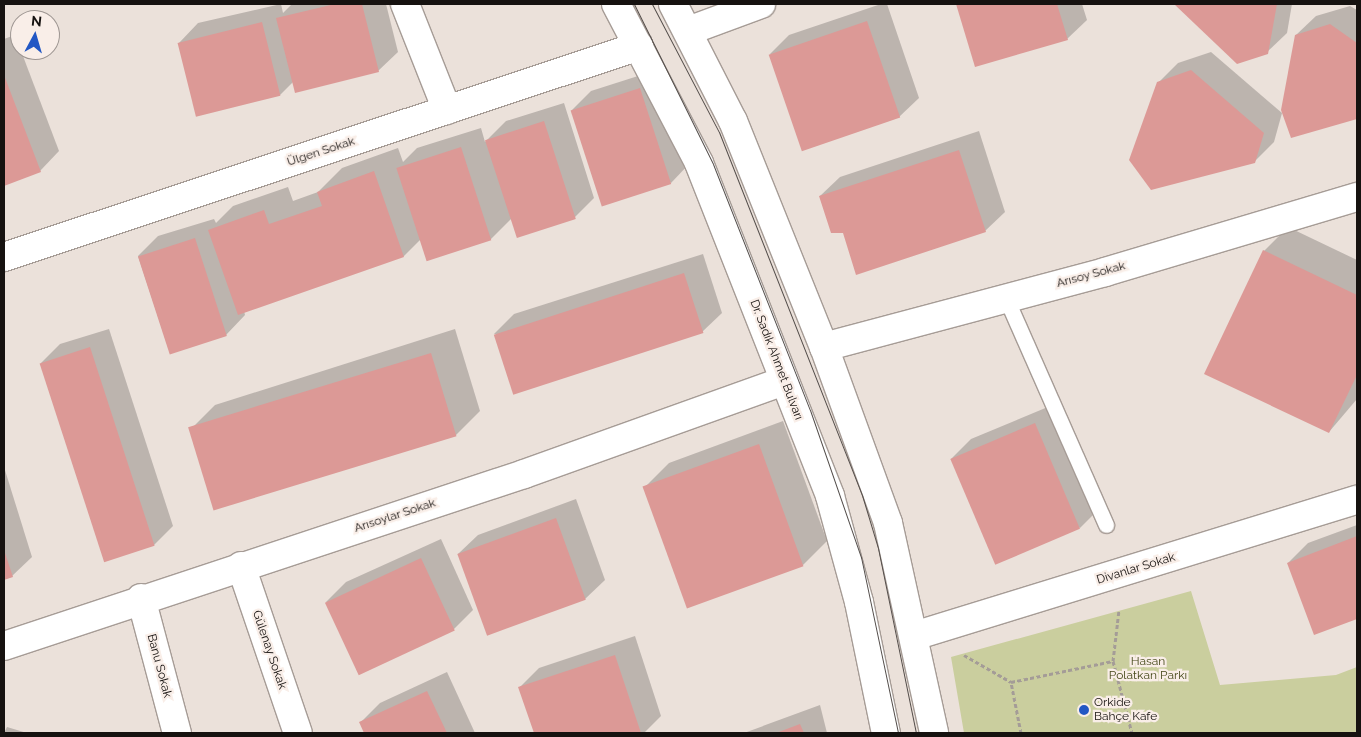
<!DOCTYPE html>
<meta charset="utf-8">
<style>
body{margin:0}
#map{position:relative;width:1361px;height:737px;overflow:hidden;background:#ebe1da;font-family:Raleway,sans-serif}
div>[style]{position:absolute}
.green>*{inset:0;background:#cace9e}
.shadow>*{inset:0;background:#0003}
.building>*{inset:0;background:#dc9996;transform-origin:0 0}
.path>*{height:3px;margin-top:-1.5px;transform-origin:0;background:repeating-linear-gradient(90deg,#a49c97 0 4px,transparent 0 6.5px)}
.roads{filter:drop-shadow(1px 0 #a69c96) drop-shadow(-1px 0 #a69c96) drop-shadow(0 1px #a69c96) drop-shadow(0 -1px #a69c96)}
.lane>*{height:15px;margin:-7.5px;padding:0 7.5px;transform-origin:7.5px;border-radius:7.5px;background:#fff}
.street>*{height:28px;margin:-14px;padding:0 14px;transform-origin:14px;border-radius:14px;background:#fff}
.secondary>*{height:28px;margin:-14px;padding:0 14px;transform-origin:14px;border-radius:14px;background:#fff}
.tram>*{height:1px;margin:-0.5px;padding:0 0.5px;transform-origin:0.5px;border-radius:0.5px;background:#544e4b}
.dots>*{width:14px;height:14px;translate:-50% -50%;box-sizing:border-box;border:2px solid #f9eee8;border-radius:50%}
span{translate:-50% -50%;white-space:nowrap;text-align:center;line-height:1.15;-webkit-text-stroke:4.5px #f9eee8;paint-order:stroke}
.street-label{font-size:12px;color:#161210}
.park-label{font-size:12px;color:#46491a}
.poi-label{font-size:12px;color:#161210}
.left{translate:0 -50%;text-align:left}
.frame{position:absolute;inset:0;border:5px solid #161210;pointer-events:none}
.north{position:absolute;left:10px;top:10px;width:50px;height:50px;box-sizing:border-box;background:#f9eee8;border:1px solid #9e9692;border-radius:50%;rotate:6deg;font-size:14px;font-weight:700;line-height:20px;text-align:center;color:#161210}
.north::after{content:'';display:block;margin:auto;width:18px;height:22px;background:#2257c4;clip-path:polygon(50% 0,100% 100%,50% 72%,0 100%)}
</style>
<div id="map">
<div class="green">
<i style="clip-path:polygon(1191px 591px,1220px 685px,1336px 675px,1357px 667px,1357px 733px,964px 733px,951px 657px)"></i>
</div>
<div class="shadow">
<i style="clip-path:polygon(281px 4px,283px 13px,292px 4px,386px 4px,398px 52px,378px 71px,293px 82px,280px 95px,179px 43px,198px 23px)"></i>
<i style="clip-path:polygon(881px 4px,887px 4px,919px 98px,899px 117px,770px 54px,789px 35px)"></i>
<i style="clip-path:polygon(958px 4px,1082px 4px,1087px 20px,1067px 39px,976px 65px)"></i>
<i style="clip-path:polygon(1176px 4px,1292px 4px,1287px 33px,1267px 52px,1238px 63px)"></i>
<i style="clip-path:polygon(1350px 6px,1357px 10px,1357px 118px,1292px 136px,1296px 35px,1316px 16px)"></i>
<i style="clip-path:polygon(15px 35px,59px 151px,40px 171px,4px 185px,4px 39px)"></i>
<i style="clip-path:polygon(1211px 52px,1282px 113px,1274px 142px,1254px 162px,1158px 83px,1178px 63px)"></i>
<i style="clip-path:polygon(660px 69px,690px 163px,671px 183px,571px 111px,591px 91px)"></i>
<i style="clip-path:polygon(564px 103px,594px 198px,574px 218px,512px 218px,491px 239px,421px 239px,404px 256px,244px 311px,245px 315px,226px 335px,170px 353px,138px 256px,158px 236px,214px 219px,216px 223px,233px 206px,288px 187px,293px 201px,318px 192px,342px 168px,398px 148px,403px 162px,417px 148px,481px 128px,485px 142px,506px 121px)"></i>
<i style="clip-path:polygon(979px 131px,1005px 212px,985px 231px,844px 232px,820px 196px,840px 177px)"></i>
<i style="clip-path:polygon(1288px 227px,1357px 260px,1357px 399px,1329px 432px,1264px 251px)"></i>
<i style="clip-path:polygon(703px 254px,722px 313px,702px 332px,494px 334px,514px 314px)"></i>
<i style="clip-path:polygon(109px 329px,173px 526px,154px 545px,41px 363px,60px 344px)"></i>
<i style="clip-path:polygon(455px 329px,480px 411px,456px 435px,191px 429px,215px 405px)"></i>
<i style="clip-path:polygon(1055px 404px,1099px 509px,1080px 528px,951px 459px,971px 439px)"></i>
<i style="clip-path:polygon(783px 421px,827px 541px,803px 565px,645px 487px,669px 463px)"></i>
<i style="clip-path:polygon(4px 467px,32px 557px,12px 576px,4px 579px)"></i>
<i style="clip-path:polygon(576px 499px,605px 580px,585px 599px,458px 554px,478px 535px)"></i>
<i style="clip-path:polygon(1357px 525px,1357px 617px,1314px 633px,1288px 563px,1308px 543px)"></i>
<i style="clip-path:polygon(441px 539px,473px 610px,454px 629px,326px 602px,346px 582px)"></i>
<i style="clip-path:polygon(635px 636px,661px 716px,644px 733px,535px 733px,520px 687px,539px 668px)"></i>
<i style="clip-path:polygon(447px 672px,475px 733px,366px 733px,361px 722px,380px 703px)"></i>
<i style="clip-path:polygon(820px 705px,827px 733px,744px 733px)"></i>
<i style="clip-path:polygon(7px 727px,27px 733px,4px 733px)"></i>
</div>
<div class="building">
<i style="clip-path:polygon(335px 4px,362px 4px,379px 72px,295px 93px,276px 18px)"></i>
<i style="clip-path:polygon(956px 4px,1057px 4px,1068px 40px,975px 67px)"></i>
<i style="clip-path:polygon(1174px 4px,1277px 4px,1268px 54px,1237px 64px)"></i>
<i style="left:867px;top:21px;width:102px;height:104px;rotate:71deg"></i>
<i style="left:262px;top:22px;width:76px;height:87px;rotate:76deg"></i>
<i style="clip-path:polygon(1330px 24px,1357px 43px,1357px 119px,1291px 138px,1281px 110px,1295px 35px)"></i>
<i style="clip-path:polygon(1191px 70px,1264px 133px,1255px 163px,1151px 190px,1129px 160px,1157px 82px)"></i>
<i style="clip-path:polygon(4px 75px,41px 172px,4px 186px)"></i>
<i style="left:640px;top:88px;width:101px;height:73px;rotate:72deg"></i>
<i style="left:544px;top:121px;width:103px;height:62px;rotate:72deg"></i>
<i style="left:461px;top:147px;width:98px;height:68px;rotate:72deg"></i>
<i style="clip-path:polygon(959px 150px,986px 232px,856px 275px,843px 233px,831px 233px,819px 196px)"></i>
<i style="clip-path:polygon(374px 171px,404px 257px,238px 315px,208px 230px,264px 210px,269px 224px,322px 206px,317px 192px)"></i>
<i style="left:195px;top:238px;width:103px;height:60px;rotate:72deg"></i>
<i style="clip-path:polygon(1263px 250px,1357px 295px,1357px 375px,1329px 433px,1204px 374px)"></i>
<i style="left:684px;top:273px;width:63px;height:200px;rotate:72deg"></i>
<i style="left:90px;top:347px;width:209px;height:53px;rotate:72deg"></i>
<i style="left:431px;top:353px;width:87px;height:254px;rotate:73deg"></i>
<i style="left:1035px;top:423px;width:115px;height:92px;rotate:67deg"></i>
<i style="left:759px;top:444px;width:130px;height:124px;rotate:70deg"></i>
<i style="left:556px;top:518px;width:87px;height:105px;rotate:70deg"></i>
<i style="clip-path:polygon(1357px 536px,1357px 619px,1314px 635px,1287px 563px)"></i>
<i style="clip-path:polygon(4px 550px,13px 577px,4px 580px)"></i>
<i style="left:421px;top:558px;width:80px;height:106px;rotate:65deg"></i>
<i style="clip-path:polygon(615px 655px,641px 733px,534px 733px,518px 687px)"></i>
<i style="clip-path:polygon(427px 691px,447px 733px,364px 733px,359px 722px)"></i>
<i style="clip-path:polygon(800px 724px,804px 733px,776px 733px)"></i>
</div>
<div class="path">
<i style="left:964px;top:655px;width:54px;rotate:29.9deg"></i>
<i style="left:1113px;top:661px;width:74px;rotate:75.2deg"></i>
<i style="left:1021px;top:733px;width:52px;rotate:-101.1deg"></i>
<i style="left:1011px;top:682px;width:104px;rotate:-11.6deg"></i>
<i style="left:1113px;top:661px;width:51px;rotate:-83.3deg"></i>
</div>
<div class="roads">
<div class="lane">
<i style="left:1006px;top:298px;width:248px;rotate:66.2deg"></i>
</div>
<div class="street">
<i style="left:405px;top:4px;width:114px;rotate:68.4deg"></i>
<i style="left:688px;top:31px;width:78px;rotate:-20.3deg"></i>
<i style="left:4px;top:257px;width:669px;rotate:-18.38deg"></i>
<i style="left:824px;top:347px;width:291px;rotate:-14.9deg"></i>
<i style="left:1105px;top:272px;width:263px;rotate:-16.6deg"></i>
<i style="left:241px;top:566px;width:176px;rotate:71.2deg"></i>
<i style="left:141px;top:598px;width:140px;rotate:75.1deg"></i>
<i style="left:914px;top:636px;width:463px;rotate:-17.1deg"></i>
<i style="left:4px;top:646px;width:548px;rotate:-18.3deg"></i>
<i style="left:524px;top:474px;width:276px;rotate:-19.7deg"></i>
</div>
<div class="secondary">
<i style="left:616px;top:4px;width:179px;rotate:62.4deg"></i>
<i style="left:699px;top:163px;width:358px;rotate:68.5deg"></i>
<i style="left:830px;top:496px;width:110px;rotate:74.7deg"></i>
<i style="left:859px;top:602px;width:134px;rotate:78.4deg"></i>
<i style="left:673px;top:4px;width:131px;rotate:62.9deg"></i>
<i style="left:733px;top:121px;width:244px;rotate:68.1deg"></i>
<i style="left:824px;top:347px;width:187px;rotate:70deg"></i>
<i style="left:888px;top:523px;width:215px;rotate:77.6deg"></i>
</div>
</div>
<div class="tram">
<i style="left:634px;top:4px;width:178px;rotate:63.7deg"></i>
<i style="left:713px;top:164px;width:264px;rotate:68.5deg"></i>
<i style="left:810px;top:410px;width:156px;rotate:70.9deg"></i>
<i style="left:861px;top:557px;width:180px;rotate:78.1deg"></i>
<i style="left:652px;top:4px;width:144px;rotate:62.4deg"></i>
<i style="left:719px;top:132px;width:390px;rotate:68.5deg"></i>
<i style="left:862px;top:495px;width:55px;rotate:73.2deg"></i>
<i style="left:878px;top:548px;width:189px;rotate:78.4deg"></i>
</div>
<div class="dots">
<i style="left:1084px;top:710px;background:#2257c4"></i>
</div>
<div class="street-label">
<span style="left:321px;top:152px;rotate:-18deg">Ülgen Sokak</span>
<span style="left:1091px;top:275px;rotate:-15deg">Arısoy Sokak</span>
<span style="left:776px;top:360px;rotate:69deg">Dr. Sadık Ahmet Bulvarı</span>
<span style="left:395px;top:516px;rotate:-18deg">Arısoylar Sokak</span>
<span style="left:1136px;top:569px;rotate:-17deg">Divanlar Sokak</span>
<span style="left:269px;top:650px;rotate:71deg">Gülenay Sokak</span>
<span style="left:159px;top:666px;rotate:75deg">Banu Sokak</span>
</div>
<div class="park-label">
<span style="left:1148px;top:669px">Hasan<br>Polatkan Parkı</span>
</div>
<div class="poi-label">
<span class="left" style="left:1094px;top:710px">Orkide<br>Bahçe Kafe</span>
</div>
<div class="frame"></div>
<div class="north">N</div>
</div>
